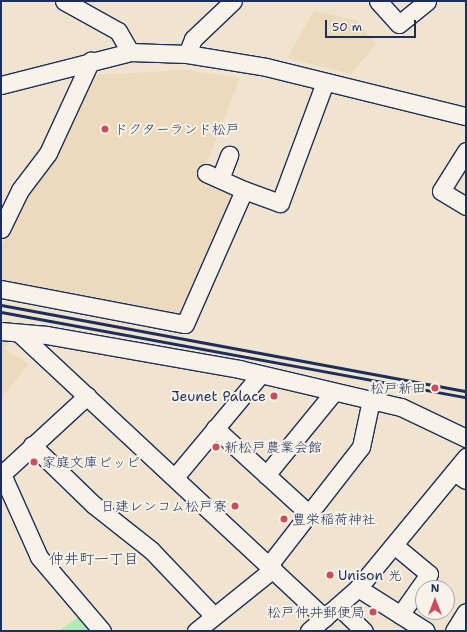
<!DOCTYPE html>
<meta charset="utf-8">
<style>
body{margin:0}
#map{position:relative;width:467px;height:632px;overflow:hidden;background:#f0e4ce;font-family:"Shantell Sans","Klee One",sans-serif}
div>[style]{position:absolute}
.built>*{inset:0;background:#ebdabc}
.green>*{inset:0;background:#b0ecb1}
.roads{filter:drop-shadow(1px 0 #1b2f5e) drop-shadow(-1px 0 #1b2f5e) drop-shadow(0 1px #1b2f5e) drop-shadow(0 -1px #1b2f5e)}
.minor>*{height:17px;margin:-8.5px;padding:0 8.5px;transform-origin:8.5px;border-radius:8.5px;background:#f7f3e8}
.rail>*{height:3px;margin:-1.5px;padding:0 1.5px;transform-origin:1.5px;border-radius:1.5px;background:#1b2f5e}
.dots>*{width:11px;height:11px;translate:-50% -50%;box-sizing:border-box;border:2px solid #f7f3e8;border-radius:50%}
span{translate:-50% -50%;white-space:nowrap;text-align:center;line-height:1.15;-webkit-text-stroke:4px #f7f3e8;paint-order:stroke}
.poi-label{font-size:14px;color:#1b2f5e}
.left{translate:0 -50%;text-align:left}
.right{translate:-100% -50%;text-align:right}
.neighbourhood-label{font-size:15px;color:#1b2f5e}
.frame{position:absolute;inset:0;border:2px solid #1b2f5e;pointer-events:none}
.north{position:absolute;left:415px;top:580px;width:40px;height:40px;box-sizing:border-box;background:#f7f3e8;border:1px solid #9fa5b1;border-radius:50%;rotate:0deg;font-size:11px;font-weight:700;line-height:16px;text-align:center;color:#1b2f5e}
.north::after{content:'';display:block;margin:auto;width:14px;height:18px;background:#d1495b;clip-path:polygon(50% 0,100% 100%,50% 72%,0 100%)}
.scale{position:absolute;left:325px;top:20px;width:91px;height:18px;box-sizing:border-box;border:2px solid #1b2f5e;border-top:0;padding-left:5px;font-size:12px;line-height:14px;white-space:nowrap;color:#1b2f5e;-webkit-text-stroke:3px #f7f3e8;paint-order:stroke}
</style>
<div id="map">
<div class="built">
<i style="clip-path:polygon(314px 11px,356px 20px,376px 44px,351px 74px,287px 58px)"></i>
<i style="clip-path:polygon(186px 70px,240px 78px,202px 176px,237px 191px,184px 318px,1px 283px,1px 247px,28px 193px,52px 163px,94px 75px)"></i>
<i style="clip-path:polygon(1px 337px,10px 339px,5px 349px,29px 364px,1px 398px)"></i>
</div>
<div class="green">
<i style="clip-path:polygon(82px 615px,92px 628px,86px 631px,58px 631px)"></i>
</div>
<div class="roads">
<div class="minor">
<i style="left:64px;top:1px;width:62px;rotate:29.1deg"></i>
<i style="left:118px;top:31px;width:24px;rotate:60deg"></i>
<i style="left:378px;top:1px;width:31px;rotate:48deg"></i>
<i style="left:399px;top:24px;width:36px;rotate:-39deg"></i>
<i style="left:187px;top:54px;width:16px;rotate:-68deg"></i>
<i style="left:193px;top:39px;width:55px;rotate:-43.5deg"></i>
<i style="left:1px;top:85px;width:133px;rotate:-14.3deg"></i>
<i style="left:130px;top:52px;width:57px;rotate:2deg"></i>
<i style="left:187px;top:54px;width:80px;rotate:9.3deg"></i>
<i style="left:266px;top:67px;width:206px;rotate:13.8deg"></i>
<i style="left:466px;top:151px;width:47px;rotate:122deg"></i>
<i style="left:441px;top:191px;width:29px;rotate:31deg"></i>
<i style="left:206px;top:173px;width:42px;rotate:24.1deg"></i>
<i style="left:220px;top:179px;width:26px;rotate:-69deg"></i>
<i style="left:1px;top:229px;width:43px;rotate:-64deg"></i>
<i style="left:20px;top:190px;width:46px;rotate:-52.9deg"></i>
<i style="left:48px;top:153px;width:102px;rotate:-65.2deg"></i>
<i style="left:1px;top:289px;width:187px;rotate:10.8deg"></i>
<i style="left:185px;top:324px;width:146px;rotate:-66.2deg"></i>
<i style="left:244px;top:190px;width:38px;rotate:20deg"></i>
<i style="left:280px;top:203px;width:129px;rotate:-69.6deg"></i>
<i style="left:1px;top:331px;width:46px;rotate:5deg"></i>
<i style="left:47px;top:335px;width:195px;rotate:10deg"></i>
<i style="left:239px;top:369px;width:166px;rotate:13.2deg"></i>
<i style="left:401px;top:407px;width:72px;rotate:25.5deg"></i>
<i style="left:21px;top:335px;width:415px;rotate:43deg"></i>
<i style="left:215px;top:428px;width:126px;rotate:42.4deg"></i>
<i style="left:32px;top:445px;width:86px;rotate:44.1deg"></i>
<i style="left:94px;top:505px;width:73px;rotate:38.3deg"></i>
<i style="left:151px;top:550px;width:91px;rotate:46.3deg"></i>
<i style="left:1px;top:472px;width:93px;rotate:65.9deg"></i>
<i style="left:39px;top:557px;width:97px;rotate:49.6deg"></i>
<i style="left:454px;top:472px;width:14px;rotate:34deg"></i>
<i style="left:1px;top:475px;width:117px;rotate:-42.6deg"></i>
<i style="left:266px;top:475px;width:107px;rotate:-50.7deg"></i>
<i style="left:175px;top:477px;width:133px;rotate:-50.2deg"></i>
<i style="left:394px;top:545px;width:45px;rotate:39.6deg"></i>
<i style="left:429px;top:574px;width:50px;rotate:125.3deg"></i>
<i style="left:269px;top:565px;width:150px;rotate:-52.1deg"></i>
<i style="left:361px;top:447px;width:48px;rotate:-78deg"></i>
<i style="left:358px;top:588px;width:80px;rotate:32.3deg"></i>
<i style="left:338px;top:606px;width:36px;rotate:44deg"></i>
<i style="left:196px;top:631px;width:99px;rotate:-38.8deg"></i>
<i style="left:309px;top:631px;width:65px;rotate:-41.3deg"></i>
<i style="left:358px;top:588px;width:170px;rotate:-50.5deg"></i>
<i style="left:454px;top:631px;width:22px;rotate:-58deg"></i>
</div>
</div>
<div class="rail">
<i style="left:1px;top:305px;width:473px;rotate:10.5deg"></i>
<i style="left:1px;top:312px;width:473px;rotate:10.4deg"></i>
</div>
<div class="dots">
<i style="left:105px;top:129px;background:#d1495b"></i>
<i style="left:435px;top:388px;background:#d1495b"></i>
<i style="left:274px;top:396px;background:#d1495b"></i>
<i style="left:216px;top:447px;background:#d1495b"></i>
<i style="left:34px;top:462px;background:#d1495b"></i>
<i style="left:235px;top:506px;background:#d1495b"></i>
<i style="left:284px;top:519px;background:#d1495b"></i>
<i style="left:330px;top:575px;background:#d1495b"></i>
<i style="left:373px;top:612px;background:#d1495b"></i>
</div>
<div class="poi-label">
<span class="left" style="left:114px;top:129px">ドクターランド松戸</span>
<span class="right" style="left:426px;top:388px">松戸新田</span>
<span class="right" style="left:266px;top:396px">Jeunet Palace</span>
<span class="left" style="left:224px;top:447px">新松戸農業会館</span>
<span class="left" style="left:42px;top:462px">家庭文庫ピッピ</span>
<span class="right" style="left:227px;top:506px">日建レンコム松戸寮</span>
<span class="left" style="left:292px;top:519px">豊栄稲荷神社</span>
<span class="left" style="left:338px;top:575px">Unison 光</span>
<span class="right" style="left:365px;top:612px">松戸仲井郵便局</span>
</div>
<div class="neighbourhood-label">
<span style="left:94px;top:560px">仲井町一丁目</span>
</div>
<div class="frame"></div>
<div class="north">N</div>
<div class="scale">50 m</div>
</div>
